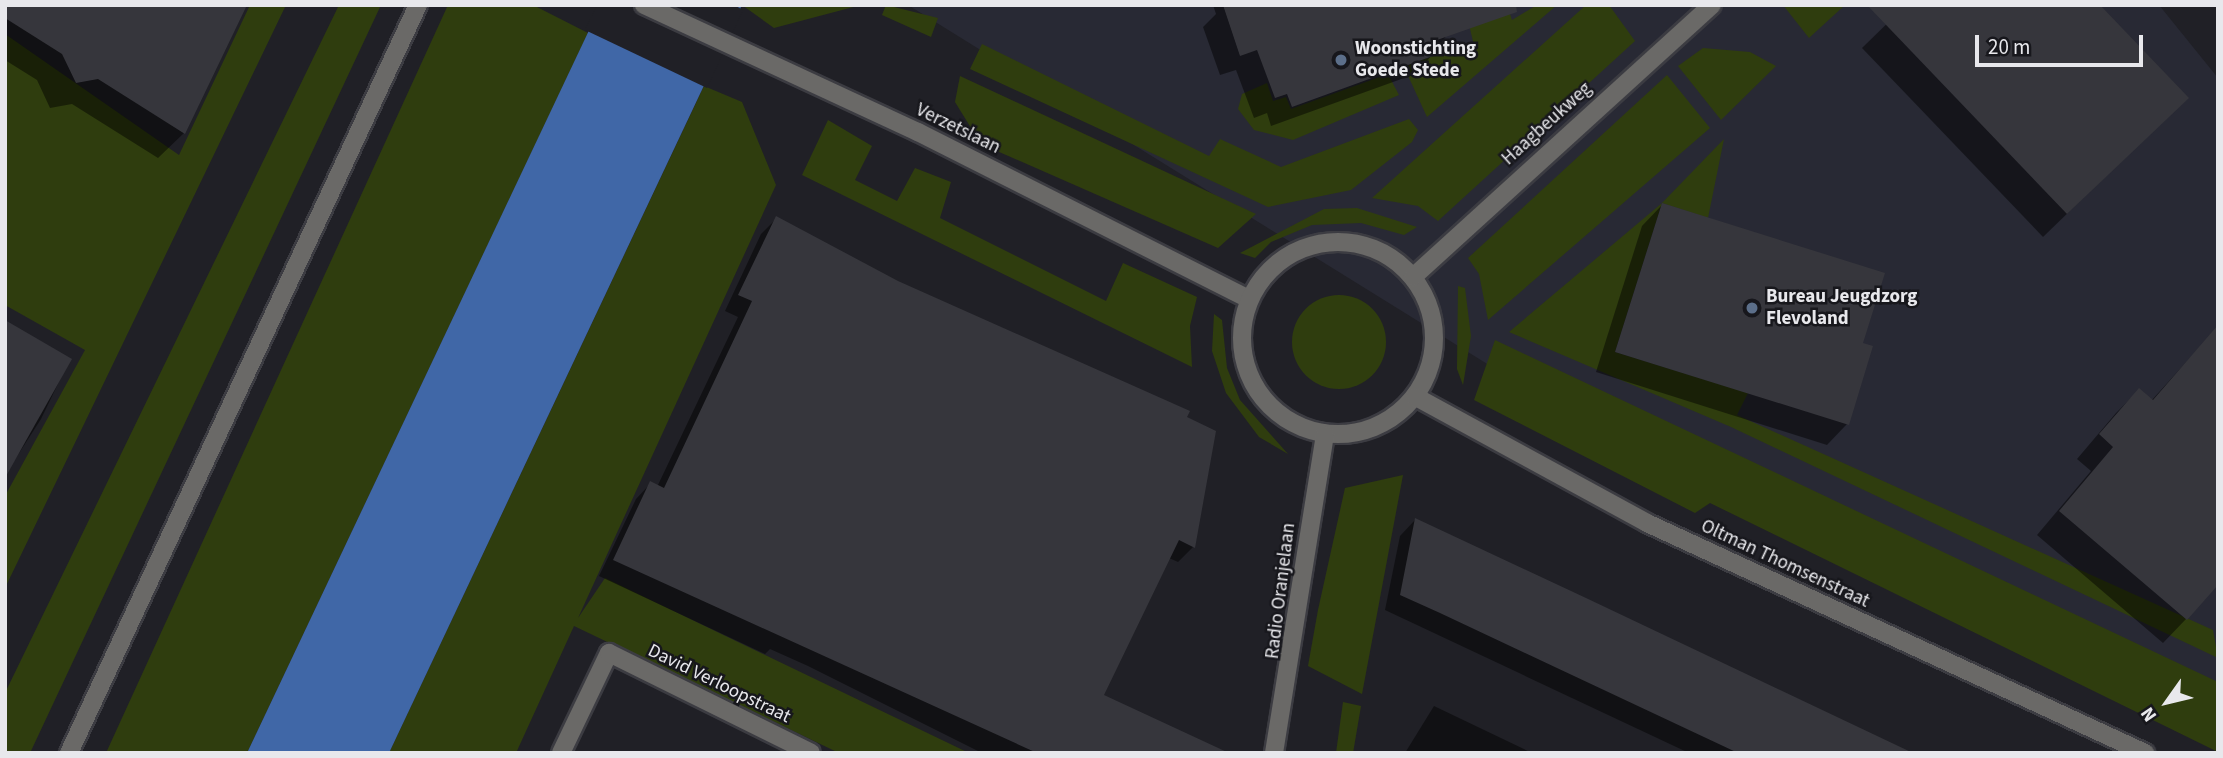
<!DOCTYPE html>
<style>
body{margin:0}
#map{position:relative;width:2223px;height:758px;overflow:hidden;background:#202026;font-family:"Source Sans 3",sans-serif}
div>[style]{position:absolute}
.built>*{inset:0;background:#282934}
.green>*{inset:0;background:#2f3d0e}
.round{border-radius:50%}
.water>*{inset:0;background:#4067a7}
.pier>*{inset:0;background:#202026}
.shadow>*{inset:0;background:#0007}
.building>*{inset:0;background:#36363c}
.roads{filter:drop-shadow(2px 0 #3c3c42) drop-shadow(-2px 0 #3c3c42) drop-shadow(0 2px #3c3c42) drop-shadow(0 -2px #3c3c42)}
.service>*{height:18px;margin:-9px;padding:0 9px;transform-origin:9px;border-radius:9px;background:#6a6967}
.minor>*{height:18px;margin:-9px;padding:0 9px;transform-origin:9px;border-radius:9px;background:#6a6967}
.minor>.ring{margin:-9px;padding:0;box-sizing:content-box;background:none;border:18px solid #6a6967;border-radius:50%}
.dots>*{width:19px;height:19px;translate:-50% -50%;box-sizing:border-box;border:4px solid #17171c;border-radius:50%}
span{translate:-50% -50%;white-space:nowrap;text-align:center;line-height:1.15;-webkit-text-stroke:5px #17171c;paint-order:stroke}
.poi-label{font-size:19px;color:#e8e8ec;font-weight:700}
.left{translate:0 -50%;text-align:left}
.street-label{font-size:19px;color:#e8e8ec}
.frame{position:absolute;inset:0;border:7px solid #e8e8ec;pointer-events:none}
.north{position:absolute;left:2132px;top:667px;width:70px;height:70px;-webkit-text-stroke:5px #17171c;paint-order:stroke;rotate:236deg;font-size:19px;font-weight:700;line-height:28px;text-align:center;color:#e8e8ec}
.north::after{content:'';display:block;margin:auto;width:24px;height:32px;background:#e8e8ec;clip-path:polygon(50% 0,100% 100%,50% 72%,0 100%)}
.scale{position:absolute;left:1975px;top:35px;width:168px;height:32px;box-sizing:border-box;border:4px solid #e8e8ec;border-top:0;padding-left:9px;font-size:21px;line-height:24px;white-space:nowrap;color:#e8e8ec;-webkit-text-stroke:5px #17171c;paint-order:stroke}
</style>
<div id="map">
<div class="built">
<i style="clip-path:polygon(908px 5px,2159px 5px,2218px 78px,2218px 714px,1539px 396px)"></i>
</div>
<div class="green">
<i style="clip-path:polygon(250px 5px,286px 5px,5px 588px,5px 496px,85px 350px,5px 305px,5px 34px,179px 155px)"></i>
<i style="clip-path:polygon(339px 5px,381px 5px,30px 753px,5px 753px,5px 693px)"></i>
<i style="clip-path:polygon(448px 5px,533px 5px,588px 33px,247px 753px,106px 753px)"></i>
<i style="clip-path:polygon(742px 5px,861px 5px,774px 28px)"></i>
<i style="clip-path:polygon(886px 5px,938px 18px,931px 37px,882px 15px)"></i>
<i style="clip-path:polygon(1507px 5px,1512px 20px,1537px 5px,1557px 5px,1427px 117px,1404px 67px,1441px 53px,1476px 54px,1466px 12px)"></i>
<i style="clip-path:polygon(1586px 5px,1609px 5px,1635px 41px,1438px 221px,1418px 206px,1372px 198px)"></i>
<i style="clip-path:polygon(1783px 5px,1845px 5px,1809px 38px)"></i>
<i style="clip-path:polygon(982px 44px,1209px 156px,1220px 139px,1281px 167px,1409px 119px,1418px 130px,1412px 142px,1351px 190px,1268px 207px,970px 69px)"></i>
<i style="clip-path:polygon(1703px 48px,1750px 52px,1776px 66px,1721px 120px,1678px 66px)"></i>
<i style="clip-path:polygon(1388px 74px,1399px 95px,1293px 140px,1254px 130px,1238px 109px,1242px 94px,1267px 83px,1273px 101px,1286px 97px,1291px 109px)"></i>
<i style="clip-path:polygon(1667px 75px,1710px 128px,1488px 320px,1479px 274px,1468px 258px)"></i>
<i style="clip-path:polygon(960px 76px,1256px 214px,1218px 248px,981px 144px,955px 102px)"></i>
<i style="clip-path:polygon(704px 86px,742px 102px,776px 185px,578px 618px,605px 578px,969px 753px,839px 753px,574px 626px,516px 753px,389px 753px)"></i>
<i style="clip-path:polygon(828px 120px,872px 146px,855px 180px,897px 201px,915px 168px,951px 182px,940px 218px,1106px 301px,1123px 263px,1197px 297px,1190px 326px,1192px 367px,802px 175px)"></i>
<i style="clip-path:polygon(1724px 139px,1708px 218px,1662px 203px,1615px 352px,1748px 393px,1737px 415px,2213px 630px,2218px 658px,1731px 427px,1509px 332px,1662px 203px)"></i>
<i style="clip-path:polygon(1357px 208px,1417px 227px,1404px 235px,1361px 223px,1312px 225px,1271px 242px,1255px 258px,1240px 253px,1324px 209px)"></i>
<i style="clip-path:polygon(1458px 286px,1465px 288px,1471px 336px,1463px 385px,1457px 369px)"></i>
<i class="round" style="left:1292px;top:295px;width:94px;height:94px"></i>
<i style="clip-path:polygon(1214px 314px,1222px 320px,1227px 368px,1240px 400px,1288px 454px,1259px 437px,1226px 393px,1212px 351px)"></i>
<i style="clip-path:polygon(1495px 340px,2218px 682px,2218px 752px,1710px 503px,1695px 513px,1474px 400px)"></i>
<i style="clip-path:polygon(1403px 475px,1362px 694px,1308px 666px,1318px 610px,1345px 488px)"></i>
<i style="clip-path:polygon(1343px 702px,1361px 706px,1353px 753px,1336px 753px)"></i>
</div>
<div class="water">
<i style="clip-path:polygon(601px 5px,742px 5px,389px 753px,247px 753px)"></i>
</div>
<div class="pier">
<i style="clip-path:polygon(597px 5px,734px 5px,743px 10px,707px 88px,585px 30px)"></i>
</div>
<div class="shadow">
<i style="clip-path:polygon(5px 5px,184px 133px,158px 158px,72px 104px,50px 108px,37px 80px,5px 60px)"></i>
<i style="clip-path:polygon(1213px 5px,1437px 5px,1447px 35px,1418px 73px,1271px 126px,1267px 113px,1254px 118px,1236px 70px,1220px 75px,1203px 27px,1216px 14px)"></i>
<i style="clip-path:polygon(1906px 5px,2163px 121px,2043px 237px,1862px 48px)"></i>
<i style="clip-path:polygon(1662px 205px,1861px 344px,1847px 424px,1827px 445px,1596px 372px,1642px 226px)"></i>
<i style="clip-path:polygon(776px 219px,897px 283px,1185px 418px,1193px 547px,1178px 562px,1169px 558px,1101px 696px,1156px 753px,982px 753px,808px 666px,770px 649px,765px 654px,599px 576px,636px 499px,651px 483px,657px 487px,738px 317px,725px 311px,761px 234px)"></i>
<i style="clip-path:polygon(2208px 338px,2186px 619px,2163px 643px,2037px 535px,2091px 471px,2077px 459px,2116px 413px,2139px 390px,2151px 401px)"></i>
<i style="clip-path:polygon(70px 359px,41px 419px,5px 475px)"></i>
<i style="clip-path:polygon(1415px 520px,1910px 753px,1689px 753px,1385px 610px,1400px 536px)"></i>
<i style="clip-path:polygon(1434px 706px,1532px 753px,1405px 753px)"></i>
</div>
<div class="building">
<i style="clip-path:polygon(5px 5px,247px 5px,185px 134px,98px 79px,76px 83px,62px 54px,5px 18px)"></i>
<i style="clip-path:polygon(1223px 5px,1516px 5px,1517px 12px,1437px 40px,1441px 53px,1292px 107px,1287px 94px,1275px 98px,1257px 50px,1240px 56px)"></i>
<i style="clip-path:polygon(1867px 5px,2100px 5px,2189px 98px,2067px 214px)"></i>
<i style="clip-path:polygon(1662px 203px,1885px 273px,1863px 343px,1873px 346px,1849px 425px,1615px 352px)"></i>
<i style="clip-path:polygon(776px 216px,898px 281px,1190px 411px,1187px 417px,1216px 431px,1195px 548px,1179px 540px,1104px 695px,1229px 753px,1037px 753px,613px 560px,650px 481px,664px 488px,752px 301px,738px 295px)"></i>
<i style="clip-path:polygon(5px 320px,72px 359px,5px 478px)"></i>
<i style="clip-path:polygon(2218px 325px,2218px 585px,2187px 620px,2059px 511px,2113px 447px,2099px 434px,2139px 388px,2153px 400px)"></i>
<i style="clip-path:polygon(1415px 518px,1586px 598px,1913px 753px,1738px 753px,1440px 613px,1400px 595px)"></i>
</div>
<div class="roads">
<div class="service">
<i style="left:69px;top:753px;width:825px;rotate:-64.99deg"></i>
</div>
<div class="minor">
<i style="left:644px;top:5px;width:302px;rotate:24.9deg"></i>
<i style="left:918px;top:132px;width:371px;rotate:26.8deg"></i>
<i class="ring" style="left:1242px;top:242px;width:174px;height:174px"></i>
<i style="left:1413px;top:277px;width:404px;rotate:-42.3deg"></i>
<i style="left:1416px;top:397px;width:263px;rotate:28.6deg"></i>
<i style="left:1647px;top:523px;width:549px;rotate:24.79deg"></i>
<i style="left:561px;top:753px;width:111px;rotate:-64.4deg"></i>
<i style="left:609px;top:653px;width:225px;rotate:26.3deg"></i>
<i style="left:1274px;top:753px;width:322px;rotate:-80.9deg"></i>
</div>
</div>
<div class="dots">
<i style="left:1341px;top:60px;background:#5c6f8a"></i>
<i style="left:1752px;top:308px;background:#5c6f8a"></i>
</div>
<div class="poi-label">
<span class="left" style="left:1355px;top:60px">Woonstichting<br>Goede Stede</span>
<span class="left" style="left:1766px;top:308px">Bureau Jeugdzorg<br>Flevoland</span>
</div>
<div class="street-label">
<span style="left:1547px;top:124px;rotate:-42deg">Haagbeukweg</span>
<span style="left:958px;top:129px;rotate:26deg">Verzetslaan</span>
<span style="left:1785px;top:564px;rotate:25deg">Oltman Thomsenstraat</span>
<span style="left:1281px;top:591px;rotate:-83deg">Radio Oranjelaan</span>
<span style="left:719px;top:684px;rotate:26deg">David Verloopstraat</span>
</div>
<div class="frame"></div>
<div class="north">N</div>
<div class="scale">20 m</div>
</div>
